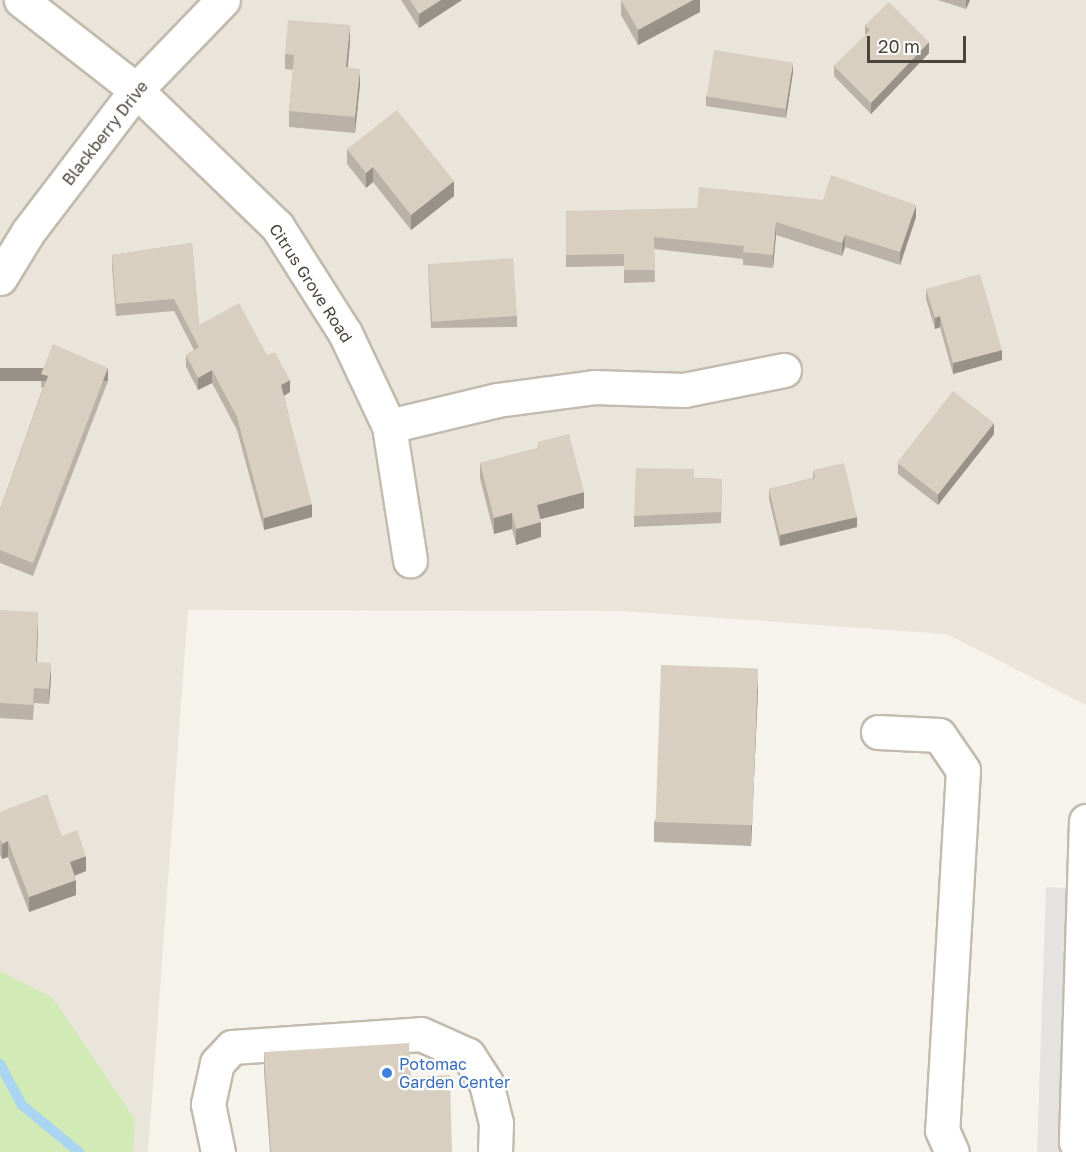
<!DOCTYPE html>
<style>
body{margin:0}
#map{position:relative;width:1086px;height:1152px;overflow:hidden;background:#f6f3ec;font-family:"Golos Text",sans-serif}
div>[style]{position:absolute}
.residential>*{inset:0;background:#eae5da}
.green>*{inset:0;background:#d2eab5}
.parking>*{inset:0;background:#e5e3e0}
.stream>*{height:10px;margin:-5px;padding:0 5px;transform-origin:5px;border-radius:5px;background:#a9d4f2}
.roads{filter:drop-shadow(2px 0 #c2bbae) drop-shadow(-2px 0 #c2bbae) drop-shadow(0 2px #c2bbae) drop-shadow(0 -2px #c2bbae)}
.minor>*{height:33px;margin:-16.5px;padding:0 16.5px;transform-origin:16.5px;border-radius:16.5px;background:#fff}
.wall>*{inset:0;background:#bab2a6}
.shaded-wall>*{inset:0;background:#979187;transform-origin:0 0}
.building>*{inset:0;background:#d8cfc1;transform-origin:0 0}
.dots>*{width:16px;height:16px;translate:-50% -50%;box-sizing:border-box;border:3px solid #fff;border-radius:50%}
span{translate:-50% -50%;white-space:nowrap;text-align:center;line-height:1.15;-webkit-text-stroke:4.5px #fff;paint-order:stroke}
.street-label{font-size:16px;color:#4b4439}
.shop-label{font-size:16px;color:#366cbe}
.left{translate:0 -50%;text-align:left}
.scale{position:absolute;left:867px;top:36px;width:99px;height:27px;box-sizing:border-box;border:3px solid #4b4439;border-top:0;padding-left:8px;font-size:18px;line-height:21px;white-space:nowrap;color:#4b4439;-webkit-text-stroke:4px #fff;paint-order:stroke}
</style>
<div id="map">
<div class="residential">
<i style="clip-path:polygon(0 0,1086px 0,1086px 705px,947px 634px,621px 611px,188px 610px,148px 1152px,0 1152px)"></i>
</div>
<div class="green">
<i style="clip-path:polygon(0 971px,53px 998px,135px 1119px,133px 1152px,0 1152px)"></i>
</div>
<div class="parking">
<i style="clip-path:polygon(1046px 887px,1086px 889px,1086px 1152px,1037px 1152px)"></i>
</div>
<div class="stream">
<i style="left:0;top:1064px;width:47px;rotate:61.8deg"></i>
<i style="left:22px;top:1105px;width:74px;rotate:39.5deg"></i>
</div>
<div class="roads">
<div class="minor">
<i style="left:21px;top:0;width:146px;rotate:38deg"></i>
<i style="left:136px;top:90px;width:196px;rotate:44deg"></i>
<i style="left:277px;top:226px;width:127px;rotate:57.6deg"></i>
<i style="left:345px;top:333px;width:103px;rotate:64.7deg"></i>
<i style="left:389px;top:426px;width:136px;rotate:81.1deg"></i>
<i style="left:0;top:278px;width:54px;rotate:-58.7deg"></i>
<i style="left:28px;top:232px;width:178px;rotate:-52.7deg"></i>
<i style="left:136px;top:90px;width:125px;rotate:-46deg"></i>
<i style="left:389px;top:426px;width:111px;rotate:-13.5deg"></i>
<i style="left:497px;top:400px;width:98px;rotate:-7.6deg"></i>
<i style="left:594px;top:387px;width:90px;rotate:1.9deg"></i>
<i style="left:684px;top:390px;width:102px;rotate:-11.3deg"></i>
<i style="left:878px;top:732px;width:61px;rotate:2.8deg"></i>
<i style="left:939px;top:735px;width:42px;rotate:55.6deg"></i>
<i style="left:963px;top:770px;width:361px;rotate:93.3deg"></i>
<i style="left:942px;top:1130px;width:24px;rotate:66deg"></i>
<i style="left:1086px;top:821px;width:321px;rotate:91.8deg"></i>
<i style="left:1076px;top:1142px;width:10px;rotate:6deg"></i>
<i style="left:218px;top:1152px;width:49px;rotate:-101.8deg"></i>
<i style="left:208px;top:1104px;width:42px;rotate:-77.6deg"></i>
<i style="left:217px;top:1063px;width:22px;rotate:-47deg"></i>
<i style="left:232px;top:1047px;width:189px;rotate:-3.9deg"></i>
<i style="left:421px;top:1034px;width:51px;rotate:24.1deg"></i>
<i style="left:468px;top:1055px;width:33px;rotate:57deg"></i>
<i style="left:486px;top:1083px;width:41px;rotate:76deg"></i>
<i style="left:496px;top:1123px;width:29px;rotate:92deg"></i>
</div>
</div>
<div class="wall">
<i style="clip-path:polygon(401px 0,462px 0,419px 28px)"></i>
<i style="clip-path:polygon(621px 0,700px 0,700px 12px,638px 45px,621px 15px)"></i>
<i style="clip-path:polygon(938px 0,970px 0,966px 9px)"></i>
<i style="clip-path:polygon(865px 25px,929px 53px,871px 114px,834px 76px,834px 66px,865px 36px)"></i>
<i style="clip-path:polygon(350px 41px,348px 68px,360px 84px,355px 133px,289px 127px,289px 111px,293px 70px,285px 69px,285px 54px)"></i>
<i style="clip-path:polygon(793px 72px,786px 118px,706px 106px,706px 96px)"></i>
<i style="clip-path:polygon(347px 149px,454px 196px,411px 230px,373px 182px,366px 188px,347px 164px)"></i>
<i style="clip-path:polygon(566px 211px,916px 217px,900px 265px,845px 247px,842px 256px,776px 235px,773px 268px,743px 265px,743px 259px,654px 249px,655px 282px,624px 283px,624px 266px,566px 267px)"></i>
<i style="clip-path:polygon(192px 243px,199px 325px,267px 355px,290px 392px,284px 396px,312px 517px,264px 530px,237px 430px,212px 383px,198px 390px,186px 367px,186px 355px,194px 350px,174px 311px,116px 316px,112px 267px,112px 255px)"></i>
<i style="clip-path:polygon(428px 264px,517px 316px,517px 327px,431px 328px)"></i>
<i style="clip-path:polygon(926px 289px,1002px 360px,953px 374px,940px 327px,935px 329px,926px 299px)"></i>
<i style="clip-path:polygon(41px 374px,108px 381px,33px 576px,0 563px,0 509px,43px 388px,41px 387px)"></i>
<i style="clip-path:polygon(994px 434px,938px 505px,898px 474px,898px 463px)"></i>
<i style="clip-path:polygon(538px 442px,584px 508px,540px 519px,541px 537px,516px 545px,512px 529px,494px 534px,480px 478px,480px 463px,538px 448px)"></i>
<i style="clip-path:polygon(813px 470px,857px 527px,780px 546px,769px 499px,769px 489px,813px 478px)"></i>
<i style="clip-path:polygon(694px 478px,722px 479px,721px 523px,634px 527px,634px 516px)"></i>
<i style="clip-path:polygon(0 610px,38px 627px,37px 662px,51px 678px,49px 704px,34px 703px,33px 720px,0 718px)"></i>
<i style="clip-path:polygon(758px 689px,751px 846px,654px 842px,654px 822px)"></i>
<i style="clip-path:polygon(0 812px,62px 836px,86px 871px,75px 876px,76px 895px,29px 912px,8px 857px,2px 859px,0 855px)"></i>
<i style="clip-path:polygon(264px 1052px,411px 1077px,452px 1152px,270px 1152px,264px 1071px)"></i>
</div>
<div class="shaded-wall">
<i style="clip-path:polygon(441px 0,462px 0,419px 28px,419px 14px)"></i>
<i style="clip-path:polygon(693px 0,700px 0,700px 12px,638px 45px,638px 30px)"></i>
<i style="clip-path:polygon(966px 0,970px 0,966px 9px)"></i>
<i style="clip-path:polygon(350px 25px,350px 41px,346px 83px,346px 67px)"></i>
<i style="clip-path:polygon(929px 42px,929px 53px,871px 114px,871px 103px)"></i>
<i style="clip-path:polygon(793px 62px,793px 72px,786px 118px,786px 108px)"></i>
<i style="clip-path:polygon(360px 69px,360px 84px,355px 133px,355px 117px)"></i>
<i style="clip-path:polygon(373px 167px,373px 182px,366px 188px,366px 173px)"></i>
<i style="clip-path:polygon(454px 181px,454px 196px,411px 230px,411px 215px)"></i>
<i style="clip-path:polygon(916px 205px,916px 217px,900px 265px,900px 252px)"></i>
<i style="clip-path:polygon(776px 222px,776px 235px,773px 268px,773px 255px)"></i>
<i style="clip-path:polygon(845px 235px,845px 247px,842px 256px,842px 243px)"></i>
<i style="clip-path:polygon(940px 316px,940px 327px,935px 329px,935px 318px)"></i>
<i style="clip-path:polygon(1002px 350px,1002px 360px,953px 374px,953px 363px)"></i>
<i style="left:108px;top:368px;width:13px;height:209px;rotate:90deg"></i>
<i style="clip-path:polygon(212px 370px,212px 383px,198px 390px,198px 378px)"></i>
<i style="clip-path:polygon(290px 380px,290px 392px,281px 397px,281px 385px)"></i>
<i style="clip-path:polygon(994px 423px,994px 434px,938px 505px,938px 494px)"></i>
<i style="clip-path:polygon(584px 492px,584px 508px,537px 520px,537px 505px)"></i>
<i style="clip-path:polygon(312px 504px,312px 517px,264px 530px,264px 518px)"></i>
<i style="clip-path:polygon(512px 513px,512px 529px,494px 534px,494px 518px)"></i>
<i style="clip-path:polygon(857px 517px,857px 527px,780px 546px,780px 535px)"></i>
<i style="clip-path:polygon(541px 522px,541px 537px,516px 545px,516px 529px)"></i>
<i style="clip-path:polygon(38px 612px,38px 627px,36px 678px,36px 662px)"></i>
<i style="clip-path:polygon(51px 663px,51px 678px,49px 704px,49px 689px)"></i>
<i style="clip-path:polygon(758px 669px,758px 689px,751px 846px,751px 826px)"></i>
<i style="clip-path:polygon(8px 841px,8px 857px,2px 859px,2px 844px)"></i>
<i style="clip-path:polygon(86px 856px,86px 871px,70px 877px,70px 862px)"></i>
<i style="clip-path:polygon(76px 880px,76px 895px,29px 912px,29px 897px)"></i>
</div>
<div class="building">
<i style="clip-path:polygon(410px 0,441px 0,419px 14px)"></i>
<i style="clip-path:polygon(621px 0,693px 0,638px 30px)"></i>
<i style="clip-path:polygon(889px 2px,929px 42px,871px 103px,834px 66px,870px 30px,865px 25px)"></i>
<i style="clip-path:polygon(288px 20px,350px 25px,346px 67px,360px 69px,355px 117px,289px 111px,294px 55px,285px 54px)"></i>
<i style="left:714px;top:50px;width:80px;height:47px;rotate:9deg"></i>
<i style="clip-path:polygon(397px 110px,454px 181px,411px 215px,373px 167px,366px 173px,347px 149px)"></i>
<i style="clip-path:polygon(831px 175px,916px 205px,900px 252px,845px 235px,842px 243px,776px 222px,773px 255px,743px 252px,744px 246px,654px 237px,655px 270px,624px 270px,624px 254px,566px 255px,566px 211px,697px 208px,699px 187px,823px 200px)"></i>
<i style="clip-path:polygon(192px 243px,199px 325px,239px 303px,267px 355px,275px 352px,290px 380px,281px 385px,312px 504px,264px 518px,237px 417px,212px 370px,198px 378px,186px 355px,199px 347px,174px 299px,116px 304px,112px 255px)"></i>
<i style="left:513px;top:258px;width:58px;height:85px;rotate:86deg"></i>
<i style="clip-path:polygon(980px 274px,1002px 350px,953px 363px,940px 316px,935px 318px,926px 289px)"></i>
<i style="clip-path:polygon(53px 344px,108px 368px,33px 563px,0 550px,0 509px,48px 376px,41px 374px)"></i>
<i style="left:953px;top:391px;width:52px;height:91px;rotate:38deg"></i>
<i style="clip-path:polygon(569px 434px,584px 492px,537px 505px,541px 522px,516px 529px,512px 513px,494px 518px,480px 463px,539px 448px,538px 442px)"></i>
<i style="clip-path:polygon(844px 463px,857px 517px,780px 535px,769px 489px,815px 478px,813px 470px)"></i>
<i style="clip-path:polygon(636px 468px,694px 469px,694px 478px,722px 479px,721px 512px,634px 516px)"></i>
<i style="clip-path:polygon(0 610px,38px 612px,36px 662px,51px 663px,49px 689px,34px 688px,33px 705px,0 703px)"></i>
<i style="left:661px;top:665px;width:97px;height:157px;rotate:2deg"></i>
<i style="clip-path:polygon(47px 794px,62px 836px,77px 830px,86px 856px,70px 862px,76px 880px,29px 897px,8px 841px,2px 844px,0 839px,0 812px)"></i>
<i style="clip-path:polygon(409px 1043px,411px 1077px,450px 1075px,452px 1152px,271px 1152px,264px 1052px)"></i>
</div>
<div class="dots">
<i style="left:387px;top:1073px;background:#3f7fe0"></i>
</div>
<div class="street-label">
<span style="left:105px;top:133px;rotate:-52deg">Blackberry Drive</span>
<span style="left:311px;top:283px;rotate:57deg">Citrus Grove Road</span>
</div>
<div class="shop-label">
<span class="left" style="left:399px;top:1073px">Potomac<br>Garden Center</span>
</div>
<div class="scale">20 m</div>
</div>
